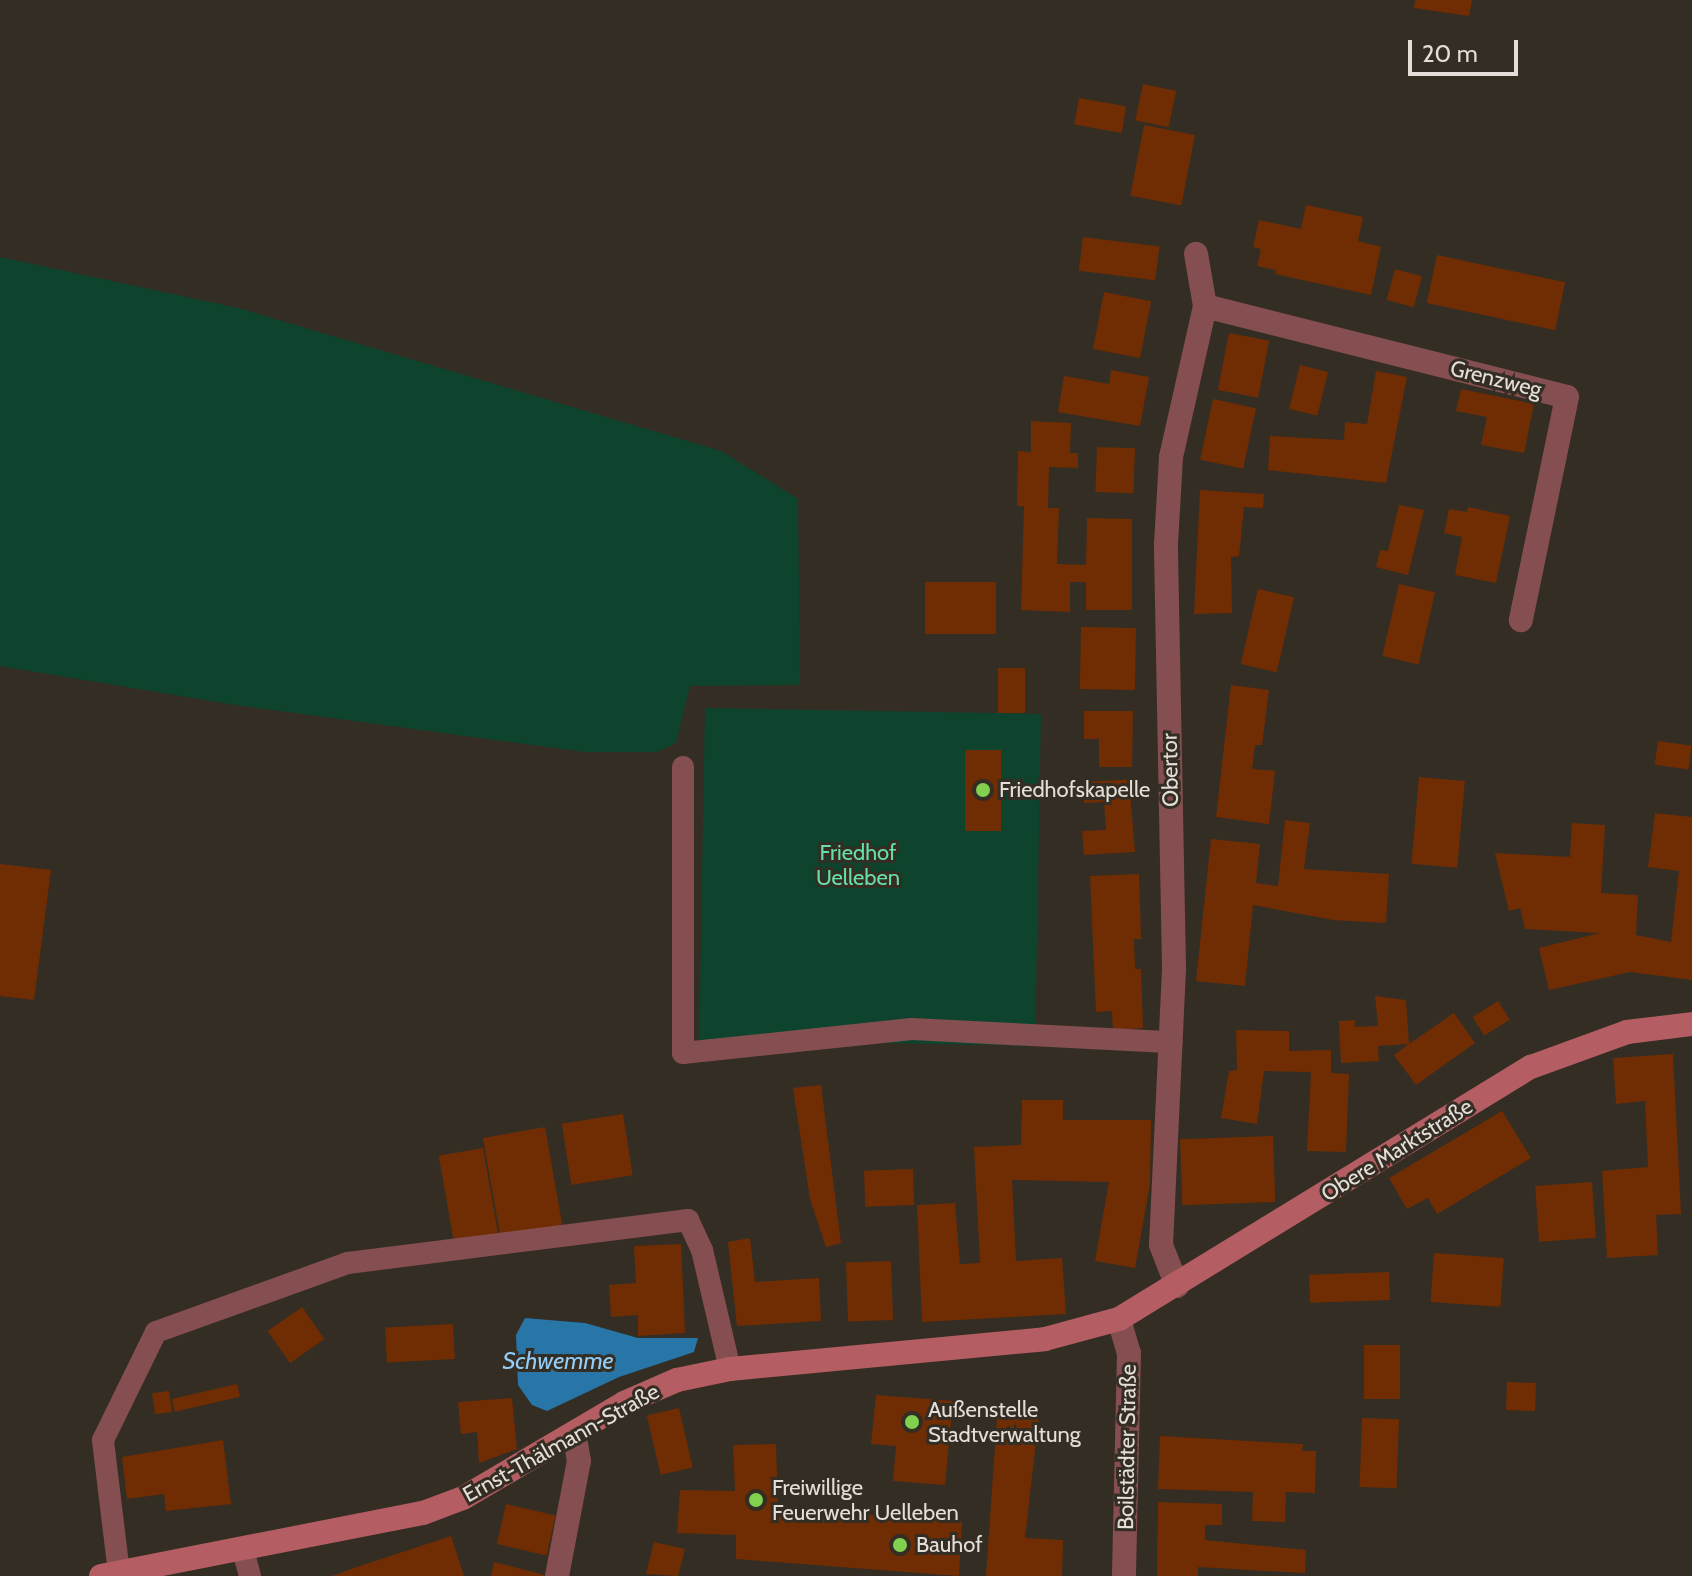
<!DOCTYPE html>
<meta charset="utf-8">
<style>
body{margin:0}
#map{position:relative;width:1692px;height:1576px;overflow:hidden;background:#342d23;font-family:Cabin,sans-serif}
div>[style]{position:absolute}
.green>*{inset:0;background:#0e442e;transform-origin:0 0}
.water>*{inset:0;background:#2776a7}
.building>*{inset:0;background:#702d03;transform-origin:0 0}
.lane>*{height:22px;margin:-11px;padding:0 11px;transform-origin:11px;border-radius:11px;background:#854e50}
.street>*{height:24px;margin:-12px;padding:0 12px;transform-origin:12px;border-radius:12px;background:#854e50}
.secondary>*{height:24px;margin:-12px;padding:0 12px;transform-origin:12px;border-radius:12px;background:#b45d62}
.dots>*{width:22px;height:22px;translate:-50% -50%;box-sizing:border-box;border:4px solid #342d23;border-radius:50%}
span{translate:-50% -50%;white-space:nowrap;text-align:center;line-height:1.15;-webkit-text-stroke:6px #342d23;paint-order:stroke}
.street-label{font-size:22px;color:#e3ded8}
.poi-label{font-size:22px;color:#e3ded8}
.left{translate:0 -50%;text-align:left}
.park-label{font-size:22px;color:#66e0a8}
.water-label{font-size:24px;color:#93ccf5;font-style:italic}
.scale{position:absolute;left:1408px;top:40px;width:110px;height:36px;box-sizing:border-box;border:4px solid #e3ded8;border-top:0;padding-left:10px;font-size:24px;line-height:28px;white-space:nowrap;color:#e3ded8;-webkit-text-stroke:6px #342d23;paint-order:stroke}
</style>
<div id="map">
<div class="green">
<i style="clip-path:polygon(0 257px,238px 308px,721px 451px,798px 499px,800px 685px,690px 686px,676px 743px,657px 752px,585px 752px,235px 705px,0 666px)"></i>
<i style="left:705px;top:708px;width:336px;height:332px;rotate:1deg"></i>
</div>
<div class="water">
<i style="clip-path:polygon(525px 1318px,585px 1323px,638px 1338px,698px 1338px,694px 1352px,619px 1377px,547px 1411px,532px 1405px,518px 1385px,516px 1335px)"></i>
</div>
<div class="building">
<i style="clip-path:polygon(1415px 0,1472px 0,1469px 16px,1414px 8px)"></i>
<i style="left:1143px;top:84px;width:34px;height:37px;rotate:12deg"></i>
<i style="left:1079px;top:98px;width:48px;height:27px;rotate:10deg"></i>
<i style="left:1144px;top:125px;width:52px;height:72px;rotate:11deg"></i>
<i style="clip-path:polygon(1306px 205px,1363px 217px,1358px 241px,1381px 247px,1371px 295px,1275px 274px,1276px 270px,1257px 266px,1261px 249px,1253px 247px,1259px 220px,1301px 229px)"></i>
<i style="left:1083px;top:237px;width:77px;height:34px;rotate:7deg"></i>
<i style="left:1437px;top:255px;width:131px;height:49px;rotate:12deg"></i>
<i style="left:1395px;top:269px;width:28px;height:32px;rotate:15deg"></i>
<i style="left:1104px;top:292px;width:48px;height:58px;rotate:11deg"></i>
<i style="left:1229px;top:333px;width:41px;height:58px;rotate:11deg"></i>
<i style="left:1300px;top:365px;width:29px;height:45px;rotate:14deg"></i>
<i style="clip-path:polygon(1111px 370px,1149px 377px,1140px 426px,1058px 412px,1064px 376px,1109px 384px)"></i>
<i style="clip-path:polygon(1376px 371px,1407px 377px,1386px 483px,1268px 470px,1270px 436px,1344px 440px,1345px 422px,1367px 424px)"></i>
<i style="clip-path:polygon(1461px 389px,1534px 404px,1524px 453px,1481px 445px,1487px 417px,1456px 411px)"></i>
<i style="left:1213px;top:399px;width:44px;height:62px;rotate:12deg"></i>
<i style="clip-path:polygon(1031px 421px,1071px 423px,1070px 453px,1078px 453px,1078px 468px,1049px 467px,1048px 508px,1059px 508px,1057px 564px,1086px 565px,1087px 518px,1132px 519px,1132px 610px,1086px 610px,1086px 582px,1070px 582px,1070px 612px,1021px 610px,1024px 506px,1017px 506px,1018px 451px,1031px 452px)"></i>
<i style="left:1097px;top:447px;width:38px;height:45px;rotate:2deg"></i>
<i style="clip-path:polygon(1200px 490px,1264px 494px,1263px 508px,1244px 507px,1239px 556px,1231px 557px,1232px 613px,1194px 614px)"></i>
<i style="clip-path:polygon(1399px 505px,1424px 510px,1408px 575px,1376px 567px,1380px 550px,1388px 551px)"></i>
<i style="clip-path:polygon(1468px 507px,1510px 516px,1496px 583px,1455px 575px,1462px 537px,1444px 533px,1449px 509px,1467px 512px)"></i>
<i style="left:925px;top:582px;width:71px;height:52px"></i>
<i style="left:1399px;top:584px;width:37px;height:74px;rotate:13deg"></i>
<i style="left:1258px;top:589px;width:37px;height:77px;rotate:13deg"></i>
<i style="left:1081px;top:627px;width:55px;height:62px;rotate:1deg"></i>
<i style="left:998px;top:668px;width:27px;height:45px"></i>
<i style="clip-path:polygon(1231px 685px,1269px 690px,1262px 745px,1255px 745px,1252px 769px,1275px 771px,1269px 824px,1216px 817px)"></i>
<i style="clip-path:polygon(1084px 711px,1133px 711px,1132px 767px,1099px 767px,1099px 739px,1084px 739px)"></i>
<i style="left:1658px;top:741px;width:34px;height:24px;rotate:8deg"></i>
<i style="left:965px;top:750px;width:36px;height:81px"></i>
<i style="left:1419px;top:777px;width:46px;height:87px;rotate:5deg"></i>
<i style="clip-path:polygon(1139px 779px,1140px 792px,1130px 792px,1135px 852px,1084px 855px,1082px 831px,1106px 830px,1104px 802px,1084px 803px,1083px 782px)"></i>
<i style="clip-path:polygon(1655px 813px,1692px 817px,1692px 980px,1630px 972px,1549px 990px,1539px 948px,1600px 933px,1525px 929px,1520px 908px,1509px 911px,1495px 853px,1570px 857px,1572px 823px,1605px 825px,1601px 893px,1638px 895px,1636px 935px,1671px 942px,1679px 871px,1648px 867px)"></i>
<i style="clip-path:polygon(1285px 820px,1310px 823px,1304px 869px,1389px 874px,1386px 923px,1333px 920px,1253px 905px,1245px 986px,1196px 981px,1211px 839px,1260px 844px,1256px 883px,1278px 886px)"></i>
<i style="clip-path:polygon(0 864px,51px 870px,34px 1000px,0 996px)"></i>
<i style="clip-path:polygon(1139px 874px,1141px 939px,1134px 939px,1135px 969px,1141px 969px,1143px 1028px,1113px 1030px,1112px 1011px,1096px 1012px,1090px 876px)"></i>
<i style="clip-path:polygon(1375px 996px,1406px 1000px,1409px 1044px,1454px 1013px,1475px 1043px,1416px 1085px,1394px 1055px,1409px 1044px,1378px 1046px,1379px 1061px,1341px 1063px,1339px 1021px,1355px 1020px,1355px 1027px,1378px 1026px)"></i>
<i style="left:1498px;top:1001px;width:22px;height:30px;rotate:58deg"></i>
<i style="clip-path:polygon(1236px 1030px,1289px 1031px,1289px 1051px,1331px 1050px,1331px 1073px,1349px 1074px,1346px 1152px,1307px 1151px,1311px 1072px,1264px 1071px,1257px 1124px,1221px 1118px,1229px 1071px,1237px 1070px)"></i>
<i style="clip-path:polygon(1673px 1054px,1681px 1214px,1656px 1215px,1658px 1255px,1607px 1258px,1602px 1171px,1648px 1167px,1645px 1101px,1616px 1104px,1613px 1058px)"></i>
<i style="clip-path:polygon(821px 1085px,841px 1243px,826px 1247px,810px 1199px,793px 1088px)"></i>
<i style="clip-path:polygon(1022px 1100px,1063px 1100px,1063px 1120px,1151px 1120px,1150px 1184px,1135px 1268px,1095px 1261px,1109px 1182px,1012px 1180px,1016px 1261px,1062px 1258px,1066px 1314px,922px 1322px,917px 1205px,955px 1203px,960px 1264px,980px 1263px,974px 1147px,1021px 1145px)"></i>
<i style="clip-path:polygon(1502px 1111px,1531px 1158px,1437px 1214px,1428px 1198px,1407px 1209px,1389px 1178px)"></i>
<i style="left:623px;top:1114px;width:62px;height:62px;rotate:81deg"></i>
<i style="left:545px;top:1127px;width:107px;height:63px;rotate:80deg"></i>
<i style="left:1273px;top:1136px;width:66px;height:93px;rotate:88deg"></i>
<i style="left:483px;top:1148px;width:88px;height:45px;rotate:80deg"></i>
<i style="left:913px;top:1169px;width:36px;height:49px;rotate:88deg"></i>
<i style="left:1592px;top:1182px;width:56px;height:57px;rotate:86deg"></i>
<i style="clip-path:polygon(750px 1238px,755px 1282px,819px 1278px,821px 1321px,737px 1326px,728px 1242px)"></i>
<i style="clip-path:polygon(681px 1244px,685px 1333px,638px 1336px,638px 1315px,611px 1317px,609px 1285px,636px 1283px,634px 1246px)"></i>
<i style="left:1434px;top:1253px;width:70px;height:49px;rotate:4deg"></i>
<i style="left:891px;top:1261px;width:59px;height:45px;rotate:88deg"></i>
<i style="left:1389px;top:1272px;width:28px;height:80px;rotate:88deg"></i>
<i style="left:302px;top:1307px;width:39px;height:42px;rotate:55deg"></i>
<i style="left:453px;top:1324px;width:35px;height:68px;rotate:87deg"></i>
<i style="left:1364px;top:1345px;width:36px;height:54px"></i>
<i style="left:1507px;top:1382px;width:29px;height:28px;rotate:2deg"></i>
<i style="left:237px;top:1384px;width:13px;height:67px;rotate:77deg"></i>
<i style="left:169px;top:1391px;width:21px;height:17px;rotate:82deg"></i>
<i style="clip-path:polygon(876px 1395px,953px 1401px,945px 1485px,893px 1481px,896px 1446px,871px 1444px)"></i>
<i style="clip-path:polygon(512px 1398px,517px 1449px,479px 1463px,477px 1432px,461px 1434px,458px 1402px)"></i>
<i style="clip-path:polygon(998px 1403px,1040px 1406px,1025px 1538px,1063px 1540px,1062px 1576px,986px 1576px)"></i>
<i style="left:679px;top:1408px;width:61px;height:33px;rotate:77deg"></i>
<i style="left:1362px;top:1418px;width:37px;height:69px;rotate:2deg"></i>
<i style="clip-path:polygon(1160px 1436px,1303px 1444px,1302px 1451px,1316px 1451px,1315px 1493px,1286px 1492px,1285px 1522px,1252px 1521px,1253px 1492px,1158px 1489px)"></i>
<i style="clip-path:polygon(223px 1440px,231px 1504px,166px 1511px,164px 1494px,127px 1499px,122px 1457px)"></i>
<i style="clip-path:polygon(776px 1444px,778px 1509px,962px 1521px,959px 1576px,736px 1559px,736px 1535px,677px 1533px,680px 1490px,735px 1491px,733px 1445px)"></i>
<i style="clip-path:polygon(1158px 1502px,1222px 1504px,1222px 1525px,1205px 1525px,1205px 1540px,1306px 1550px,1305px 1573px,1198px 1567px,1198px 1576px,1157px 1576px)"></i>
<i style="left:506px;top:1504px;width:51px;height:41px;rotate:13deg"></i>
<i style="clip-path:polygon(451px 1536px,464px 1576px,332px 1576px,354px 1568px)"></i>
<i style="clip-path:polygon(654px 1542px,685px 1549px,678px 1576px,646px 1574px)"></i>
<i style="clip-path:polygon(494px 1562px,545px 1575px,544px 1576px,491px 1576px)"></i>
</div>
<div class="lane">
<i style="left:683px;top:767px;width:286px;rotate:90deg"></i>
<i style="left:683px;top:1053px;width:230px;rotate:-6deg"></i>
<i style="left:912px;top:1029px;width:260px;rotate:2.9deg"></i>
<i style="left:243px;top:1550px;width:27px;rotate:75deg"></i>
<i style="left:119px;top:1573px;width:134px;rotate:-96.9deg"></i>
<i style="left:103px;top:1440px;width:120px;rotate:-63.9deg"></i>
<i style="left:156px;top:1332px;width:204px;rotate:-19.8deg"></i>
<i style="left:348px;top:1263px;width:343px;rotate:-7.2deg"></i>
<i style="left:688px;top:1220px;width:33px;rotate:65deg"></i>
<i style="left:702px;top:1250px;width:122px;rotate:76.8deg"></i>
</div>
<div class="street">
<i style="left:1205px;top:306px;width:373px;rotate:14.1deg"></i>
<i style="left:1567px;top:397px;width:228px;rotate:101.7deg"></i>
<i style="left:1177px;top:1286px;width:44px;rotate:-111.3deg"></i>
<i style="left:1161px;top:1245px;width:278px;rotate:-87.3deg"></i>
<i style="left:1174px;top:967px;width:423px;rotate:-91.1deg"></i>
<i style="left:1166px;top:544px;width:87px;rotate:-86.7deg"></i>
<i style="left:1171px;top:457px;width:155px;rotate:-77.3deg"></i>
<i style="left:1205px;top:306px;width:53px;rotate:-99.8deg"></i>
<i style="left:1119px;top:1319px;width:35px;rotate:74deg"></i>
<i style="left:1129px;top:1353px;width:223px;rotate:91.3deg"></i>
<i style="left:557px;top:1576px;width:117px;rotate:-79.2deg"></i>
<i style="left:579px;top:1461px;width:27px;rotate:-100deg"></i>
</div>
<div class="secondary">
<i style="left:101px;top:1576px;width:328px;rotate:-11.1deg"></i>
<i style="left:423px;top:1513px;width:43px;rotate:-20.6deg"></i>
<i style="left:463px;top:1498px;width:187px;rotate:-30.5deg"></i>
<i style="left:624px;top:1403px;width:58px;rotate:-23.5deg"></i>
<i style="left:677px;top:1380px;width:54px;rotate:-11.7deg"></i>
<i style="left:730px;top:1369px;width:316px;rotate:-5.4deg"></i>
<i style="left:1045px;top:1339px;width:77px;rotate:-15.1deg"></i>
<i style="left:1119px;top:1319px;width:483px;rotate:-31.5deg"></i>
<i style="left:1531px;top:1067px;width:102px;rotate:-20deg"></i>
<i style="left:1627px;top:1032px;width:65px;rotate:-7deg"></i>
</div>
<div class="dots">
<i style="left:983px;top:790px;background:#82d04f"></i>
<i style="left:912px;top:1422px;background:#82d04f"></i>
<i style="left:756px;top:1500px;background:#82d04f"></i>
<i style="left:900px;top:1545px;background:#82d04f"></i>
</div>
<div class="street-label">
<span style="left:1496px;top:379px;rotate:14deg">Grenzweg</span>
<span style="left:1170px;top:770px;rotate:-91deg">Obertor</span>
<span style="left:1397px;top:1150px;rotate:-32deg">Obere Marktstraße</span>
<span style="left:561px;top:1443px;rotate:-29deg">Ernst-Thälmann-Straße</span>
<span style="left:1127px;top:1447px;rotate:-89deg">Boilstädter Straße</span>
</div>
<div class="poi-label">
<span class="left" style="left:999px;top:790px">Friedhofskapelle</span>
<span class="left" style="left:928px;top:1422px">Außenstelle<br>Stadtverwaltung</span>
<span class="left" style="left:772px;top:1500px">Freiwillige<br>Feuerwehr Uelleben</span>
<span class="left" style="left:916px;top:1545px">Bauhof</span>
</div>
<div class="park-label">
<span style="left:858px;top:865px">Friedhof<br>Uelleben</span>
</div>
<div class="water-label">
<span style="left:558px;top:1361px">Schwemme</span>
</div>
<div class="scale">20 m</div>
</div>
